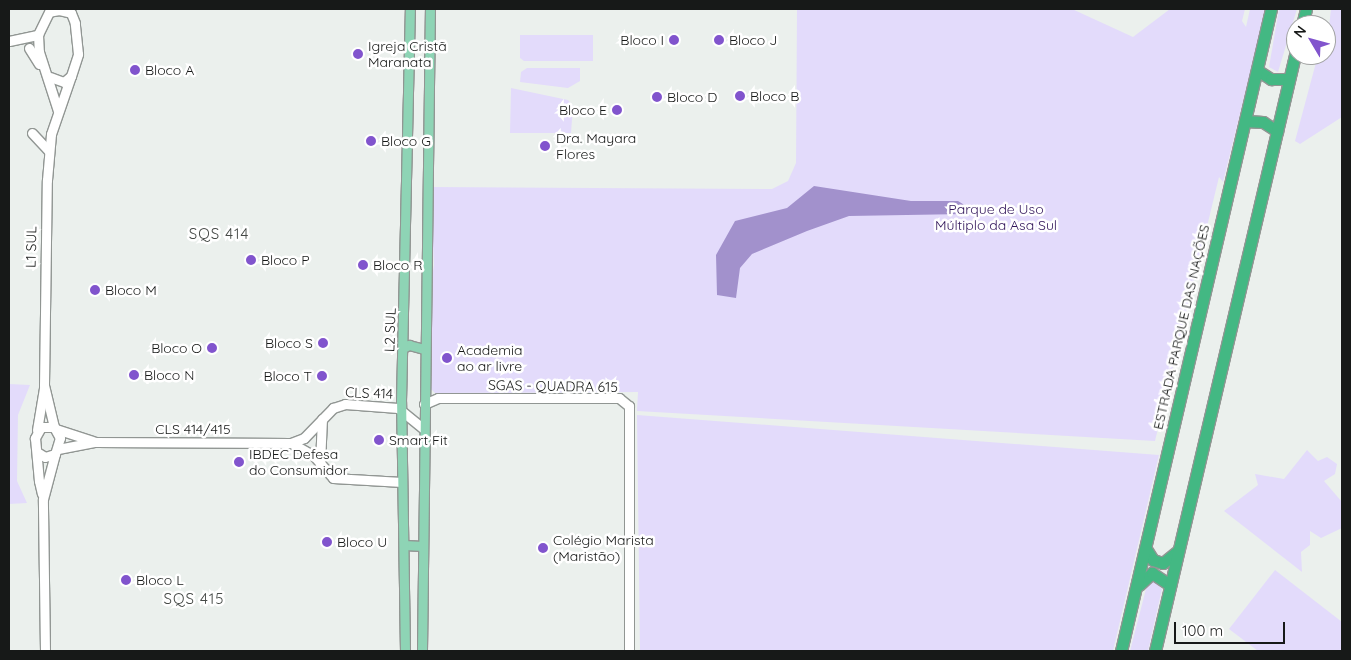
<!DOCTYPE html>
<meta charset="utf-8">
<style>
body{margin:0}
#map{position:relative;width:1351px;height:660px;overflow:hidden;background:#ebf0ed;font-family:Quicksand,sans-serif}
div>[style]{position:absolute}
.green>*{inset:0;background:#e3dbfb}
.water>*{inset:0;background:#a291cc}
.roads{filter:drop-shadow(1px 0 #919693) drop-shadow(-1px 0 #919693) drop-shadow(0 1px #919693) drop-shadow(0 -1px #919693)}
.secondary>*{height:9px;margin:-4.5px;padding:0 4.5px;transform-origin:4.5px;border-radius:4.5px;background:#fff}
.primary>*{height:9px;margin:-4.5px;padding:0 4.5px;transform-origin:4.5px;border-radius:4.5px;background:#8ed4b5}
.highway>*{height:11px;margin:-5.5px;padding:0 5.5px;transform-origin:5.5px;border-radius:5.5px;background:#43b883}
.dots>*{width:14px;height:14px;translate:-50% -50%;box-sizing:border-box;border:2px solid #fff;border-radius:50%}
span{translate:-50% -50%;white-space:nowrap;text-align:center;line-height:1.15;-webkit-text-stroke:5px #fff;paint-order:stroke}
.poi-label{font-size:14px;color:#171918}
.right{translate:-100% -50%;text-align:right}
.left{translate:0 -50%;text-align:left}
.park-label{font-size:14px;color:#32165b}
.street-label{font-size:14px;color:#171918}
.neighbourhood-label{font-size:15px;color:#464a47;letter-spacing:1px}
.frame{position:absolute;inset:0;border:10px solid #171918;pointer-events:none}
.north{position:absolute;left:1286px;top:15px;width:50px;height:50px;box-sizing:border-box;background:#fff;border:1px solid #a2a3a3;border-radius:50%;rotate:307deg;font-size:14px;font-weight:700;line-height:20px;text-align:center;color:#171918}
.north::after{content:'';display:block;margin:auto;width:18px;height:22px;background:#8154cd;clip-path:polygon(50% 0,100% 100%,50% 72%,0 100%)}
.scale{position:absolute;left:1174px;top:622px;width:111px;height:22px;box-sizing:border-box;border:2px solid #171918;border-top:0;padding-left:6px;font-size:15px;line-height:18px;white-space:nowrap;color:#171918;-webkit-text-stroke:4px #fff;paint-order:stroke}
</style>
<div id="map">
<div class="green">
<i style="clip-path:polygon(797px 9px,1072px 9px,1133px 37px,1170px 9px,1245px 9px,1242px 21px,1246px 27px,1250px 9px,1266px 9px,1223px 182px,1219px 177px,1155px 441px,637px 411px,638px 392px,435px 393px,427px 385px,429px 297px,434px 265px,430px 187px,772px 189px,788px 181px,796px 163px)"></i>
<i style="clip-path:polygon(1279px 9px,1297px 9px,1278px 72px,1269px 67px)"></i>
<i style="clip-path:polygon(1331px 9px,1342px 9px,1342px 117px,1300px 144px,1295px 141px,1318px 55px,1326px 55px)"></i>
<i style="clip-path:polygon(520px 35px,593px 35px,593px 61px,524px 61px,520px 58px)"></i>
<i style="clip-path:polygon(527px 68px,580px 68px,580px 81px,568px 88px,520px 82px,521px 72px)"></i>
<i style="clip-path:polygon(511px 88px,568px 100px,573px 106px,571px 133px,510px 133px)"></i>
<i style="clip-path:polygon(9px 384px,30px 385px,18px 415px,17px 481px,27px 503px,9px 504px)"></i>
<i style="clip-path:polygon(637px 415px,1159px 455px,1113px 651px,640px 651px)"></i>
<i style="clip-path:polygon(1307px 450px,1318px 461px,1327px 457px,1337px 464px,1335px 474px,1324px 481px,1342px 502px,1342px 528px,1321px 538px,1310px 531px,1310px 545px,1301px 552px,1302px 572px,1224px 511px,1258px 485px,1255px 474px,1284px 479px)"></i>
<i style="clip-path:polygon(1275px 570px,1342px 622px,1342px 651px,1258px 651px,1229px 629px)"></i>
<i style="clip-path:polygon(1153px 580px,1162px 589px,1148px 651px,1130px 651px,1147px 585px)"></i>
</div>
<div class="water">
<i style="clip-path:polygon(814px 186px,911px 201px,958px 201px,966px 206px,964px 214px,849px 216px,807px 231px,752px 254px,740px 268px,736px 298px,717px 295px,716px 255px,735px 221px,787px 208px)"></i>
</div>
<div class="roads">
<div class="secondary">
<i style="left:9px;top:41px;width:30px;rotate:-12deg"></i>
<i style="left:29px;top:48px;width:19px;rotate:58deg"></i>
<i style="left:50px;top:77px;width:15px;rotate:20deg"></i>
<i style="left:64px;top:82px;width:9px;rotate:-41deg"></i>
<i style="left:71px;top:76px;width:23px;rotate:-72deg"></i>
<i style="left:78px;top:54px;width:31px;rotate:-96deg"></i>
<i style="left:75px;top:23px;width:11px;rotate:-112deg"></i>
<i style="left:71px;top:13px;width:12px;rotate:-166deg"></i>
<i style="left:59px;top:10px;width:10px;rotate:169deg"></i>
<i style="left:49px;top:12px;width:25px;rotate:116deg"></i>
<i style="left:38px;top:35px;width:17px;rotate:87deg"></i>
<i style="left:39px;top:52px;width:62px;rotate:72.1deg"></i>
<i style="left:32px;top:133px;width:25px;rotate:47deg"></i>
<i style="left:424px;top:404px;width:15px;rotate:-23deg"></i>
<i style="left:438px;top:398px;width:181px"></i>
<i style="left:619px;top:398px;width:13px;rotate:39deg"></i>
<i style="left:629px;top:406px;width:245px;rotate:90deg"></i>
<i style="left:54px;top:427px;width:43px;rotate:-103.4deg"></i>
<i style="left:44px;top:385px;width:205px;rotate:-89.2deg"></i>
<i style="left:47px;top:180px;width:46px;rotate:-85deg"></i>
<i style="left:51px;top:134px;width:61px;rotate:-71deg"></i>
<i style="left:56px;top:429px;width:38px;rotate:18deg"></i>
<i style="left:37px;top:430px;width:43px;rotate:-80.5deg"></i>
<i style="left:291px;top:443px;width:26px;rotate:29deg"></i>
<i style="left:314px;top:456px;width:29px;rotate:49deg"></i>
<i style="left:333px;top:478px;width:69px;rotate:3.3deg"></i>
<i style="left:58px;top:449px;width:38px;rotate:-11deg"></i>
<i style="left:95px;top:442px;width:196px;rotate:0.3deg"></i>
<i style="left:291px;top:443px;width:14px;rotate:-21deg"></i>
<i style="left:304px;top:438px;width:42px;rotate:-46deg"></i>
<i style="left:333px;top:408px;width:13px;rotate:-18deg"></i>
<i style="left:345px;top:404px;width:53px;rotate:4.3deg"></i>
<i style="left:398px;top:408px;width:32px;rotate:39deg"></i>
<i style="left:37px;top:452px;width:9px;rotate:32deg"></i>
<i style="left:45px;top:457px;width:10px;rotate:-17deg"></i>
<i style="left:55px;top:454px;width:17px;rotate:-73deg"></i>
<i style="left:60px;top:438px;width:13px;rotate:-119deg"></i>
<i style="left:54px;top:427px;width:13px;rotate:180deg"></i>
<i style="left:41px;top:427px;width:13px;rotate:119deg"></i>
<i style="left:35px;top:438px;width:43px;rotate:84.7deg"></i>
<i style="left:39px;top:481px;width:13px;rotate:77deg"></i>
<i style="left:320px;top:464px;width:45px;rotate:-87.5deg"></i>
<i style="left:45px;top:651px;width:152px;rotate:-90.8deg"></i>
<i style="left:43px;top:499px;width:47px;rotate:-75.1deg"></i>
</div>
<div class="primary">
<i style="left:403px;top:348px;width:7px;rotate:-27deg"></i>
<i style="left:409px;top:345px;width:16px;rotate:15deg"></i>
<i style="left:404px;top:545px;width:19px;rotate:3deg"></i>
<i style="left:405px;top:651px;width:250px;rotate:-90.9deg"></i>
<i style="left:401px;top:401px;width:392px;rotate:-88.7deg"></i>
<i style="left:422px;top:651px;width:642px;rotate:-89.29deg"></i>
</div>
<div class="highway">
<i style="left:1302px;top:25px;width:16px;rotate:-76deg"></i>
<i style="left:1257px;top:70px;width:17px;rotate:33deg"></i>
<i style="left:1271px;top:79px;width:18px"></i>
<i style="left:1245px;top:121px;width:18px;rotate:3deg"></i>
<i style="left:1263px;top:122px;width:17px;rotate:33deg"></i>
<i style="left:1146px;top:549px;width:13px;rotate:58deg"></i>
<i style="left:1153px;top:560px;width:10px;rotate:17deg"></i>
<i style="left:1163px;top:563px;width:19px;rotate:-39deg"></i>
<i style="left:1139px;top:585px;width:18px;rotate:-43deg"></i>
<i style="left:1152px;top:573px;width:22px;rotate:34deg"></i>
<i style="left:1121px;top:651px;width:659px;rotate:-76.85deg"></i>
<i style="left:1155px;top:651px;width:616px;rotate:-76.78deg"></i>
</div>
</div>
<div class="dots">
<i style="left:674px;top:40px;background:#8154cd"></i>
<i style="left:719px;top:40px;background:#8154cd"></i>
<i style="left:358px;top:54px;background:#8154cd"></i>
<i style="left:135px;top:70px;background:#8154cd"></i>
<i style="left:740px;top:96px;background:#8154cd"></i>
<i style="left:657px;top:97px;background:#8154cd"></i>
<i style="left:617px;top:110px;background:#8154cd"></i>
<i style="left:371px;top:141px;background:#8154cd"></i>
<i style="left:545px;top:146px;background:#8154cd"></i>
<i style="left:251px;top:260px;background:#8154cd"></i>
<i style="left:363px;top:265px;background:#8154cd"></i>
<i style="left:95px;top:290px;background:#8154cd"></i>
<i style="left:323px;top:343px;background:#8154cd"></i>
<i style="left:212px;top:348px;background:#8154cd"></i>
<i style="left:447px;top:358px;background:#8154cd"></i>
<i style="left:134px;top:375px;background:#8154cd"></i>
<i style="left:322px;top:376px;background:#8154cd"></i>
<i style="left:379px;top:440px;background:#8154cd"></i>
<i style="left:239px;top:462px;background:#8154cd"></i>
<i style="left:327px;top:542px;background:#8154cd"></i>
<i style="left:543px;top:548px;background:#8154cd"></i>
<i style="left:126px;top:580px;background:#8154cd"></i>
</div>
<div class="poi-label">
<span class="right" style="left:664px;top:40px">Bloco I</span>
<span class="left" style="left:729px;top:40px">Bloco J</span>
<span class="left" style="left:368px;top:54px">Igreja Cristã<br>Maranata</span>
<span class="left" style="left:145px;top:70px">Bloco A</span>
<span class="left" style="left:750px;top:96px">Bloco B</span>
<span class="left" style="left:667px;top:97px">Bloco D</span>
<span class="right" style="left:607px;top:110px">Bloco E</span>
<span class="left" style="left:556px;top:146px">Dra. Mayara<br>Flores</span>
<span class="left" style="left:381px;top:141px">Bloco G</span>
<span class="left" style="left:261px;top:260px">Bloco P</span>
<span class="left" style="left:373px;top:265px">Bloco R</span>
<span class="left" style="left:105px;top:290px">Bloco M</span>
<span class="right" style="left:313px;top:343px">Bloco S</span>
<span class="right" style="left:202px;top:348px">Bloco O</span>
<span class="left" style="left:457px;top:358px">Academia<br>ao ar livre</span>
<span class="left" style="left:144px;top:375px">Bloco N</span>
<span class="right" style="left:312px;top:376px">Bloco T</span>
<span class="left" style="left:389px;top:440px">Smart Fit</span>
<span class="left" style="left:249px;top:462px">IBDEC Defesa<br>do Consumidor</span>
<span class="left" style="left:553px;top:548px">Colégio Marista<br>(Maristão)</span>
<span class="left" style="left:337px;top:542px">Bloco U</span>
<span class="left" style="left:136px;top:580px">Bloco L</span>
</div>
<div class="park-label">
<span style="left:996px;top:217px">Parque de Uso<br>Múltiplo da Asa Sul</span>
</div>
<div class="street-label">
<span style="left:31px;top:247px;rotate:-89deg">L1 SUL</span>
<span style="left:1181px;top:327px;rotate:-77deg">ESTRADA PARQUE DAS NAÇÕES</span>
<span style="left:390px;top:330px;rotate:-88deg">L2 SUL</span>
<span style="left:553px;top:386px;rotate:1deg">SGAS - QUADRA 615</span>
<span style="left:369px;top:393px;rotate:2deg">CLS 414</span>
<span style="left:193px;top:429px">CLS 414/415</span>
</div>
<div class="neighbourhood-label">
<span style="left:219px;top:234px">SQS 414</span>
<span style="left:194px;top:599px">SQS 415</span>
</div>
<div class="frame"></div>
<div class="north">N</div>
<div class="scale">100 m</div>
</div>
